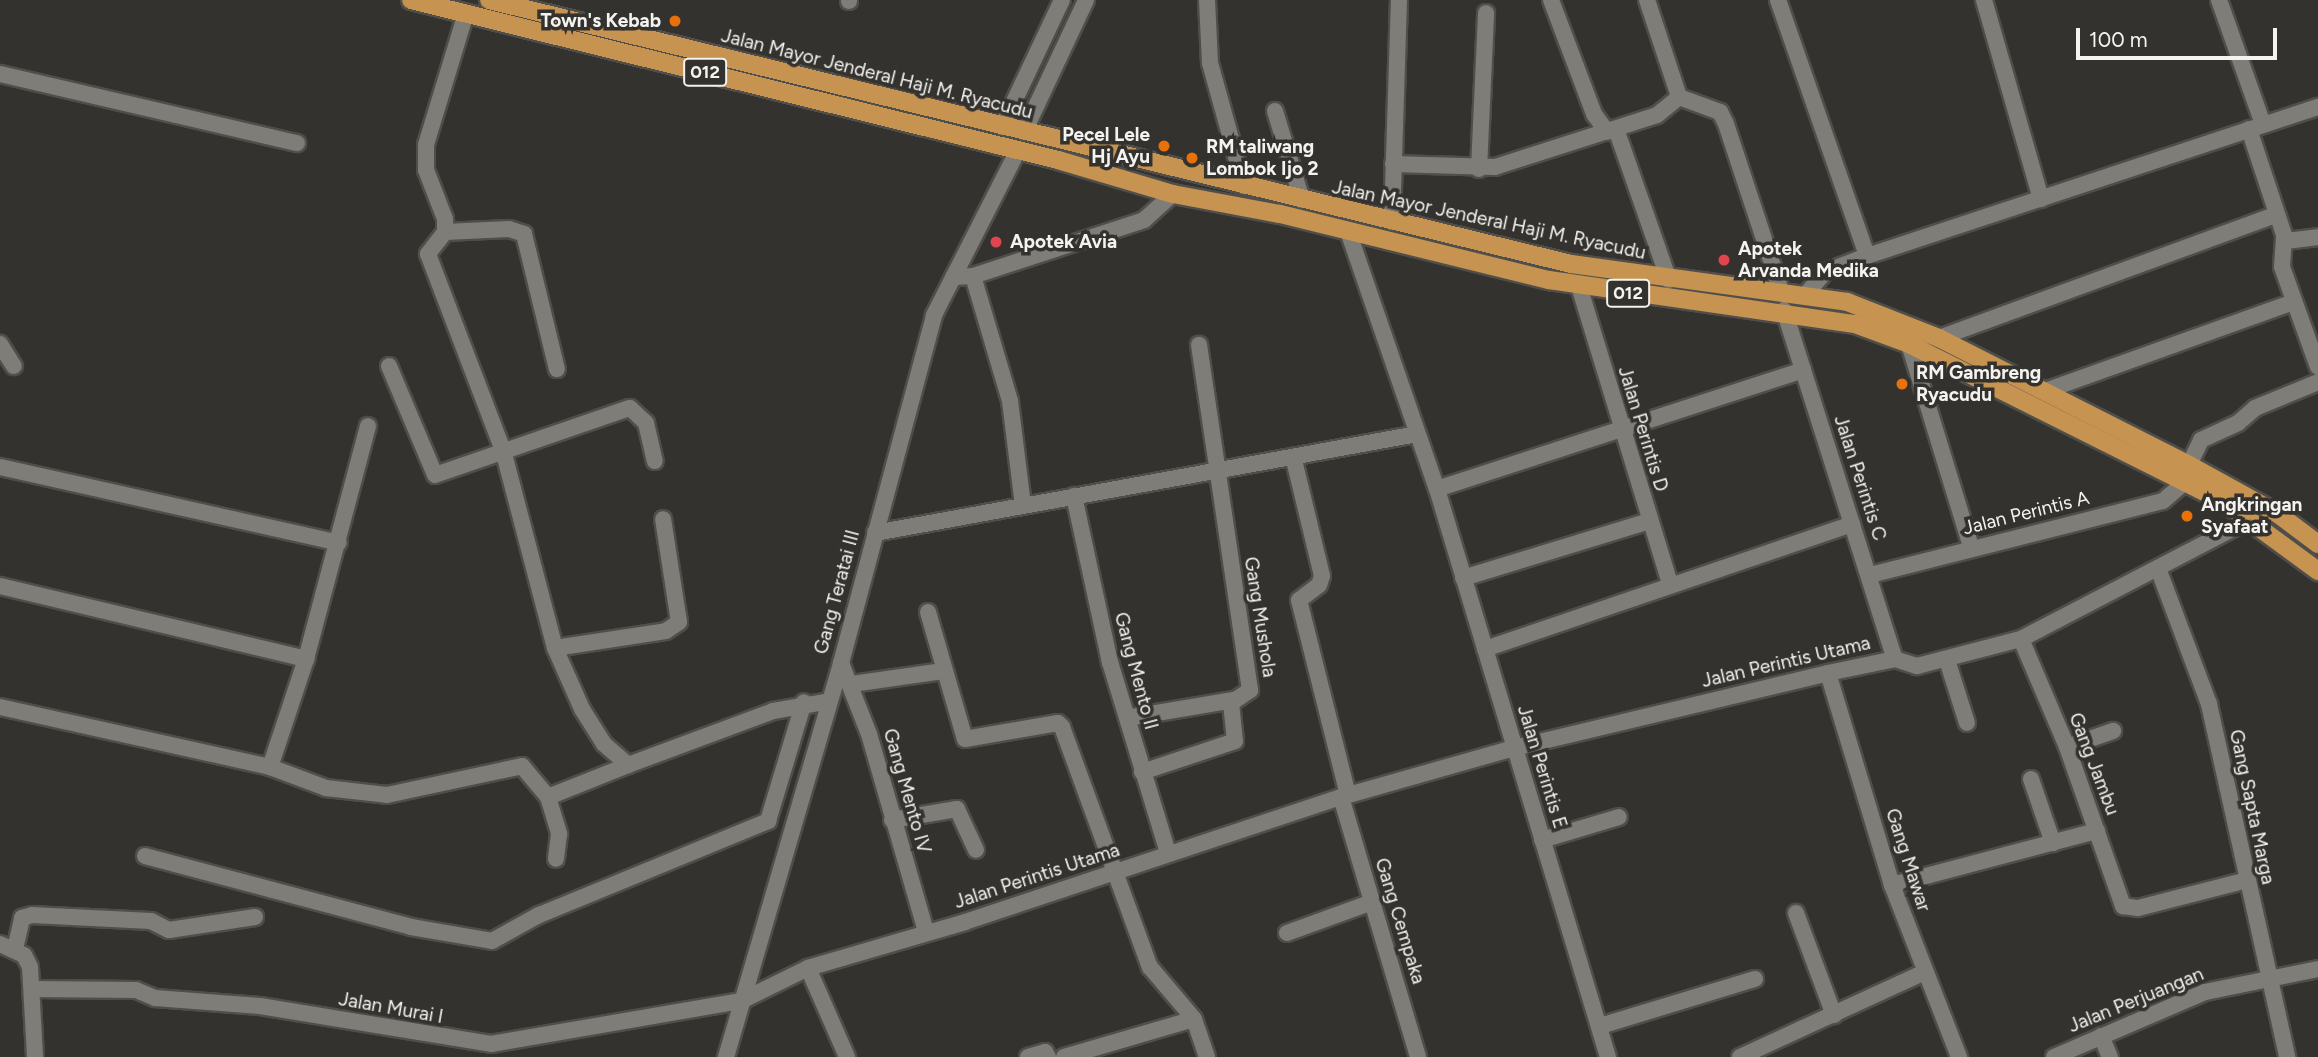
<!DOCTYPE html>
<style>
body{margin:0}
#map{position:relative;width:2318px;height:1057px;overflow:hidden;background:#34322e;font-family:Figtree,sans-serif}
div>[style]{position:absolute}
.roads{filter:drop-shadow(2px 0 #4f4e4a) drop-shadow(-2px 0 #4f4e4a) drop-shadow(0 2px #4f4e4a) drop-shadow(0 -2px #4f4e4a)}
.minor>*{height:16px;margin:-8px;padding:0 8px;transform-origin:8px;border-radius:8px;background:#7f7d78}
.major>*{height:18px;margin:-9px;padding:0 9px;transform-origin:9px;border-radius:9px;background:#c69350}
.dots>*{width:19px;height:19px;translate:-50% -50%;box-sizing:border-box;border:4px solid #34322e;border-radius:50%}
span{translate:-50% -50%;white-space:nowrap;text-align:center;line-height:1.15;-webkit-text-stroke:7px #34322e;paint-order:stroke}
.shield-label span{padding:2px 5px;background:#34322e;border:2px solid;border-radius:5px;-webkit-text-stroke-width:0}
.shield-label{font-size:18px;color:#f4f3f0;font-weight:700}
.poi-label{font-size:19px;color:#f4f3f0;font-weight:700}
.right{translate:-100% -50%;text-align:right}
.left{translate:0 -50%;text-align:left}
.street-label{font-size:19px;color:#f4f3f0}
.scale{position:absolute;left:2076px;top:28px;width:201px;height:32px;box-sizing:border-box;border:4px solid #f4f3f0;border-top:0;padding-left:9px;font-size:21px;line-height:24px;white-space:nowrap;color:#f4f3f0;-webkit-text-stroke:5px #34322e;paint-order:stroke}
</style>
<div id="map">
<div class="roads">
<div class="minor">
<i style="left:1207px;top:0;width:63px;rotate:87.3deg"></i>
<i style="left:1210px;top:63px;width:128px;rotate:74.5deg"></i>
<i style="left:1551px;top:0;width:122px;rotate:69.3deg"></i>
<i style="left:1594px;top:114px;width:22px;rotate:54deg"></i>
<i style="left:1647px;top:0;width:102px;rotate:71.7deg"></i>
<i style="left:1679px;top:97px;width:44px;rotate:20.1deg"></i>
<i style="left:1720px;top:112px;width:13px;rotate:63deg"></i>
<i style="left:1726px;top:124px;width:175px;rotate:71.7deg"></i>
<i style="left:1778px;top:0;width:271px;rotate:70.8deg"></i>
<i style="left:1984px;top:0;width:207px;rotate:74deg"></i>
<i style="left:2219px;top:0;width:132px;rotate:70.5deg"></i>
<i style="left:849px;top:1px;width:1px;rotate:-90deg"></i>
<i style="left:466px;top:13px;width:138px;rotate:106.9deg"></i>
<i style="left:426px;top:145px;width:25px;rotate:90deg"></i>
<i style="left:426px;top:170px;width:53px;rotate:68.8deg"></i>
<i style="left:445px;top:219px;width:13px;rotate:90deg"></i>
<i style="left:445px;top:232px;width:28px;rotate:128deg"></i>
<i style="left:428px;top:254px;width:210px;rotate:69.1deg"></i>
<i style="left:503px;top:450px;width:205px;rotate:75.3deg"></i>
<i style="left:555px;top:648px;width:67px;rotate:66.1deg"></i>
<i style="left:582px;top:709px;width:41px;rotate:57.8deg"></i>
<i style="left:604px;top:744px;width:32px;rotate:41deg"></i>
<i style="left:628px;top:765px;width:155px;rotate:-20.4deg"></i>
<i style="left:773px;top:711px;width:53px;rotate:-9.8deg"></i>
<i style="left:0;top:74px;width:305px;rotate:13.1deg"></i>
<i style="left:1275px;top:111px;width:93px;rotate:73.1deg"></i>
<i style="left:1002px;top:127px;width:140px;rotate:-64.7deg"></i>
<i style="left:1616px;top:129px;width:160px;rotate:70.7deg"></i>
<i style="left:2249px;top:129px;width:118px;rotate:71.7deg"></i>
<i style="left:2286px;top:241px;width:32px;rotate:-7deg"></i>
<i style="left:1024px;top:132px;width:146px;rotate:-64.8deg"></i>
<i style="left:1393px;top:164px;width:102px;rotate:1.7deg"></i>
<i style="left:1495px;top:167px;width:170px;rotate:-17.8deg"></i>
<i style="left:1657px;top:115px;width:28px;rotate:-39deg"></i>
<i style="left:1479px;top:169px;width:156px;rotate:-87.4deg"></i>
<i style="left:1392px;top:222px;width:222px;rotate:-88.2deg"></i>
<i style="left:1348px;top:231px;width:273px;rotate:71deg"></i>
<i style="left:1437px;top:489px;width:593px;rotate:73.25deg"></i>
<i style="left:445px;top:232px;width:64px;rotate:-2.7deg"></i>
<i style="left:509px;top:229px;width:16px;rotate:18deg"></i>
<i style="left:524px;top:234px;width:139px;rotate:76.3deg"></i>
<i style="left:2284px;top:238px;width:29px;rotate:94deg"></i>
<i style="left:2282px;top:267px;width:106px;rotate:70.2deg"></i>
<i style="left:973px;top:276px;width:130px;rotate:73.5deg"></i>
<i style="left:1010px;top:401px;width:105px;rotate:82.9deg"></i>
<i style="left:953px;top:277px;width:20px;rotate:-3deg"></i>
<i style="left:973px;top:276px;width:180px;rotate:-18.1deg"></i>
<i style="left:1144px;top:220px;width:39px;rotate:-42deg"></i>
<i style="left:1579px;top:286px;width:312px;rotate:73deg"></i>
<i style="left:1807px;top:293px;width:28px;rotate:-49deg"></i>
<i style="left:1825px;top:272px;width:45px;rotate:-20.9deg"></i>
<i style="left:1867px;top:256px;width:475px;rotate:-18.3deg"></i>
<i style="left:1784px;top:310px;width:366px;rotate:72.4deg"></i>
<i style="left:1939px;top:338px;width:359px;rotate:-20.1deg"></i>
<i style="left:0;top:344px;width:26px;rotate:58deg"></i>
<i style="left:1909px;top:344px;width:212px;rotate:73deg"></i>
<i style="left:389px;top:366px;width:118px;rotate:67.1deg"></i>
<i style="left:435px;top:475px;width:206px;rotate:-19deg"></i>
<i style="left:630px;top:408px;width:22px;rotate:43deg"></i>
<i style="left:646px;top:423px;width:39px;rotate:77deg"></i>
<i style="left:2045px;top:391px;width:264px;rotate:-19.7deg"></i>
<i style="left:1294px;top:460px;width:119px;rotate:76.4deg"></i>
<i style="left:1322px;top:576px;width:9px;rotate:108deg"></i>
<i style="left:1319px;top:585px;width:25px;rotate:143deg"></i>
<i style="left:1299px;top:600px;width:201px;rotate:75.9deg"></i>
<i style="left:2189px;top:465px;width:28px;rotate:-64deg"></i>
<i style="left:2201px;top:440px;width:41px;rotate:-24.7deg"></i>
<i style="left:2238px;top:423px;width:23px;rotate:-41deg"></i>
<i style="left:2255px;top:408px;width:68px;rotate:-22.4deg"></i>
<i style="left:0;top:467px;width:347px;rotate:12.6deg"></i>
<i style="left:1437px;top:489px;width:385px;rotate:-18deg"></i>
<i style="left:1074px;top:496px;width:170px;rotate:77.8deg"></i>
<i style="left:1110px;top:662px;width:200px;rotate:73.1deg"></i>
<i style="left:875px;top:533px;width:551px;rotate:-10.35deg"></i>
<i style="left:2159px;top:571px;width:142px;rotate:69.4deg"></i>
<i style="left:2209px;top:704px;width:362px;rotate:77.5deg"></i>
<i style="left:1870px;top:575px;width:302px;rotate:-14.2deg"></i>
<i style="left:2163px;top:501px;width:29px;rotate:-41deg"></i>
<i style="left:1463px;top:578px;width:195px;rotate:-17deg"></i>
<i style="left:0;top:586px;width:315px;rotate:13.4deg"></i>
<i style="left:306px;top:659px;width:114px;rotate:108.4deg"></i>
<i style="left:928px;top:612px;width:132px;rotate:73.8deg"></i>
<i style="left:965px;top:739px;width:94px;rotate:-9.8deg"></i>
<i style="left:1058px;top:723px;width:6px;rotate:45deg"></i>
<i style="left:1062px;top:727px;width:256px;rotate:69.9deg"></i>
<i style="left:1150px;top:967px;width:68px;rotate:49.8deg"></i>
<i style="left:1194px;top:1019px;width:40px;rotate:71.1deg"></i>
<i style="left:2021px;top:639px;width:117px;rotate:66.9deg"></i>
<i style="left:2067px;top:747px;width:169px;rotate:70.6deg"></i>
<i style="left:2123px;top:906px;width:15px;rotate:8deg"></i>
<i style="left:2138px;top:908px;width:113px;rotate:-14.4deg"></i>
<i style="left:555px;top:648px;width:112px;rotate:-8.7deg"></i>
<i style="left:666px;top:631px;width:16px;rotate:-35deg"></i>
<i style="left:679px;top:622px;width:104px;rotate:-98.8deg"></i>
<i style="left:1485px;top:649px;width:388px;rotate:-18.8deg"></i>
<i style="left:306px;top:659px;width:241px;rotate:-75.1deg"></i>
<i style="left:1947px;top:660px;width:66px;rotate:72.4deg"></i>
<i style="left:841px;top:663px;width:76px;rotate:68.5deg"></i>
<i style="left:869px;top:734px;width:206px;rotate:73.9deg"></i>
<i style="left:1828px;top:673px;width:221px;rotate:73.2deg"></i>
<i style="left:1892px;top:885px;width:185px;rotate:68.7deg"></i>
<i style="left:852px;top:684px;width:92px;rotate:-8.1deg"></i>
<i style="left:0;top:707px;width:277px;rotate:12.5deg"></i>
<i style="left:270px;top:767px;width:60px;rotate:20.6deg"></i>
<i style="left:326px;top:788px;width:61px;rotate:6.5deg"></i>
<i style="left:387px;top:795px;width:138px;rotate:-12.1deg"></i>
<i style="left:522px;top:766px;width:40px;rotate:50deg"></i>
<i style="left:548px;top:797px;width:86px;rotate:-21.8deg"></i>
<i style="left:1127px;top:718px;width:108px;rotate:-9.6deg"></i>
<i style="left:2067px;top:747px;width:49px;rotate:-19.2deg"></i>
<i style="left:1142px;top:772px;width:98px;rotate:-18.4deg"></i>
<i style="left:1235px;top:741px;width:38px;rotate:-96deg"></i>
<i style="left:1231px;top:703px;width:23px;rotate:-34deg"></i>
<i style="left:1250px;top:690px;width:349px;rotate:-98.4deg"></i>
<i style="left:2031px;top:779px;width:68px;rotate:71deg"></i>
<i style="left:548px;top:797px;width:39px;rotate:73deg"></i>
<i style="left:559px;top:834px;width:25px;rotate:97deg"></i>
<i style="left:1341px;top:797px;width:271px;rotate:73.5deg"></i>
<i style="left:892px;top:820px;width:66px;rotate:-9.6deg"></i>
<i style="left:957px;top:809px;width:45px;rotate:65.1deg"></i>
<i style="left:1542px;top:840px;width:80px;rotate:-16.6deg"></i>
<i style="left:145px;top:856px;width:275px;rotate:14.9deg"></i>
<i style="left:411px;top:927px;width:82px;rotate:9.8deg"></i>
<i style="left:492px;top:941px;width:54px;rotate:-29deg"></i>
<i style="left:539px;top:915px;width:248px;rotate:-22.3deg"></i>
<i style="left:768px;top:821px;width:124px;rotate:-73.2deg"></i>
<i style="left:1892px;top:885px;width:212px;rotate:-14.8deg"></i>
<i style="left:1796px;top:913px;width:109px;rotate:69.6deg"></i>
<i style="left:1287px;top:933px;width:90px;rotate:-20deg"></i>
<i style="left:0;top:944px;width:26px;rotate:25deg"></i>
<i style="left:24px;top:955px;width:13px;rotate:63deg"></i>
<i style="left:30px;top:967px;width:90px;rotate:86.8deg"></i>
<i style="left:15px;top:949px;width:32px;rotate:-77deg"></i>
<i style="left:22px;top:918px;width:10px;rotate:-17deg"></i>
<i style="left:32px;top:915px;width:119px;rotate:2.9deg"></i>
<i style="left:151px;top:921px;width:20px;rotate:27deg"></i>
<i style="left:169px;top:930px;width:87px;rotate:-8.6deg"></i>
<i style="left:808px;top:968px;width:97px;rotate:66.3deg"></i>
<i style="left:33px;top:989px;width:103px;rotate:0.6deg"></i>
<i style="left:136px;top:990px;width:21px;rotate:23deg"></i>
<i style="left:155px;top:998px;width:105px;rotate:4.4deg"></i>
<i style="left:260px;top:1006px;width:234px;rotate:9.3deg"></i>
<i style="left:491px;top:1044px;width:254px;rotate:-9.8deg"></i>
<i style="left:741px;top:1001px;width:75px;rotate:-26.2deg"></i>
<i style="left:808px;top:968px;width:164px;rotate:-16.3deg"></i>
<i style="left:965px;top:922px;width:396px;rotate:-18.4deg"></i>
<i style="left:1341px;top:797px;width:180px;rotate:-15.8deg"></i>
<i style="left:1514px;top:748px;width:323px;rotate:-13.4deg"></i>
<i style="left:1828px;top:673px;width:68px;rotate:-11.8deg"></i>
<i style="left:1895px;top:659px;width:23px;rotate:18deg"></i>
<i style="left:1917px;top:666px;width:107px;rotate:-14.6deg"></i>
<i style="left:2021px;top:639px;width:260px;rotate:-27.5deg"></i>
<i style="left:1600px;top:1026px;width:162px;rotate:-16.9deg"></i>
<i style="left:2101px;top:1036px;width:23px;rotate:67deg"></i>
<i style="left:726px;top:1057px;width:410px;rotate:-73.7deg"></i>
<i style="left:841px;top:663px;width:360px;rotate:-75deg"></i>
<i style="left:934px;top:315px;width:185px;rotate:-63deg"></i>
<i style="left:1028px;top:1057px;width:18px;rotate:-16deg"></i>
<i style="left:1045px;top:1052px;width:6px;rotate:59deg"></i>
<i style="left:1064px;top:1057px;width:135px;rotate:-16.3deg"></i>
<i style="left:1740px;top:1057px;width:204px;rotate:-24.7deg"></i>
<i style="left:2054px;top:1057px;width:164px;rotate:-23.3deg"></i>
<i style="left:2205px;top:992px;width:115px;rotate:-11.5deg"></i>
</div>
<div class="major">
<i style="left:411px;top:0;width:666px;rotate:13.89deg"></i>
<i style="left:1058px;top:160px;width:120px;rotate:16.5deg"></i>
<i style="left:1173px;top:194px;width:109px;rotate:10.6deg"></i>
<i style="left:1280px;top:214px;width:277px;rotate:13.8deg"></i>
<i style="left:1549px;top:280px;width:309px;rotate:8.2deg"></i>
<i style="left:1855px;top:324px;width:58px;rotate:20.3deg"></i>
<i style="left:1909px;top:344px;width:352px;rotate:26.6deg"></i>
<i style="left:2224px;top:502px;width:117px;rotate:36.3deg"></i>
<i style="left:489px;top:0;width:1114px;rotate:13.71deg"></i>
<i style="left:1571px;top:264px;width:279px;rotate:7.8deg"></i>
<i style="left:1847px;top:302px;width:99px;rotate:21.4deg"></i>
<i style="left:1939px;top:338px;width:280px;rotate:26.9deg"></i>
<i style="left:2189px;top:465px;width:102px;rotate:28.8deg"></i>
<i style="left:2278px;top:514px;width:50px;rotate:36.9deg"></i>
</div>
</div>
<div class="dots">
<i style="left:675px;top:21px;background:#e8710a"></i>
<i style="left:1164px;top:146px;background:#e8710a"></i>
<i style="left:1192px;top:158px;background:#e8710a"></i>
<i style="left:996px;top:242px;background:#e0444e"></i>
<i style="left:1724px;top:260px;background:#e0444e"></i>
<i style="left:1902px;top:384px;background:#e8710a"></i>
<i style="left:2187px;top:516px;background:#e8710a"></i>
</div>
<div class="shield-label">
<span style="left:705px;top:72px">012</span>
<span style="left:1628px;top:293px">012</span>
</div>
<div class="poi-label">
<span class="right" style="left:661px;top:21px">Town's Kebab</span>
<span class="right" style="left:1150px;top:146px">Pecel Lele<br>Hj Ayu</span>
<span class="left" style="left:1206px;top:158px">RM taliwang<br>Lombok Ijo 2</span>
<span class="left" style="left:1010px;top:242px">Apotek Avia</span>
<span class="left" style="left:1738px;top:260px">Apotek<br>Arvanda Medika</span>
<span class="left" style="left:1916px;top:384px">RM Gambreng<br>Ryacudu</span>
<span class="left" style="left:2201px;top:516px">Angkringan<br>Syafaat</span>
</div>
<div class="street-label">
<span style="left:877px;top:74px;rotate:14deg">Jalan Mayor Jenderal Haji M. Ryacudu</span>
<span style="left:1489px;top:220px;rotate:12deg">Jalan Mayor Jenderal Haji M. Ryacudu</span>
<span style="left:1643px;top:429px;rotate:73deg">Jalan Perintis D</span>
<span style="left:1860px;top:478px;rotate:72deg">Jalan Perintis C</span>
<span style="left:2026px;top:513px;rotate:-14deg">Jalan Perintis A</span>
<span style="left:837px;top:592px;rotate:-75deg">Gang Teratai III</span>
<span style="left:1260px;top:617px;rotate:81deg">Gang Mushola</span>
<span style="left:1786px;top:662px;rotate:-13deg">Jalan Perintis Utama</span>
<span style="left:1136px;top:671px;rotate:75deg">Gang Mento II</span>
<span style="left:2094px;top:764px;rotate:69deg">Gang Jambu</span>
<span style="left:1542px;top:767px;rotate:73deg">Jalan Perintis E</span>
<span style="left:907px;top:791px;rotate:74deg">Gang Mento IV</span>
<span style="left:2252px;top:807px;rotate:78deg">Gang Sapta Marga</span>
<span style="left:1908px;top:860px;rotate:72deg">Gang Mawar</span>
<span style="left:1037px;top:876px;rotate:-18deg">Jalan Perintis Utama</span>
<span style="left:1400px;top:921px;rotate:73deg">Gang Cempaka</span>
<span style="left:2136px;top:1000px;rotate:-22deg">Jalan Perjuangan</span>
<span style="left:391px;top:1008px;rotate:10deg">Jalan Murai I</span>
</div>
<div class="scale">100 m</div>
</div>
